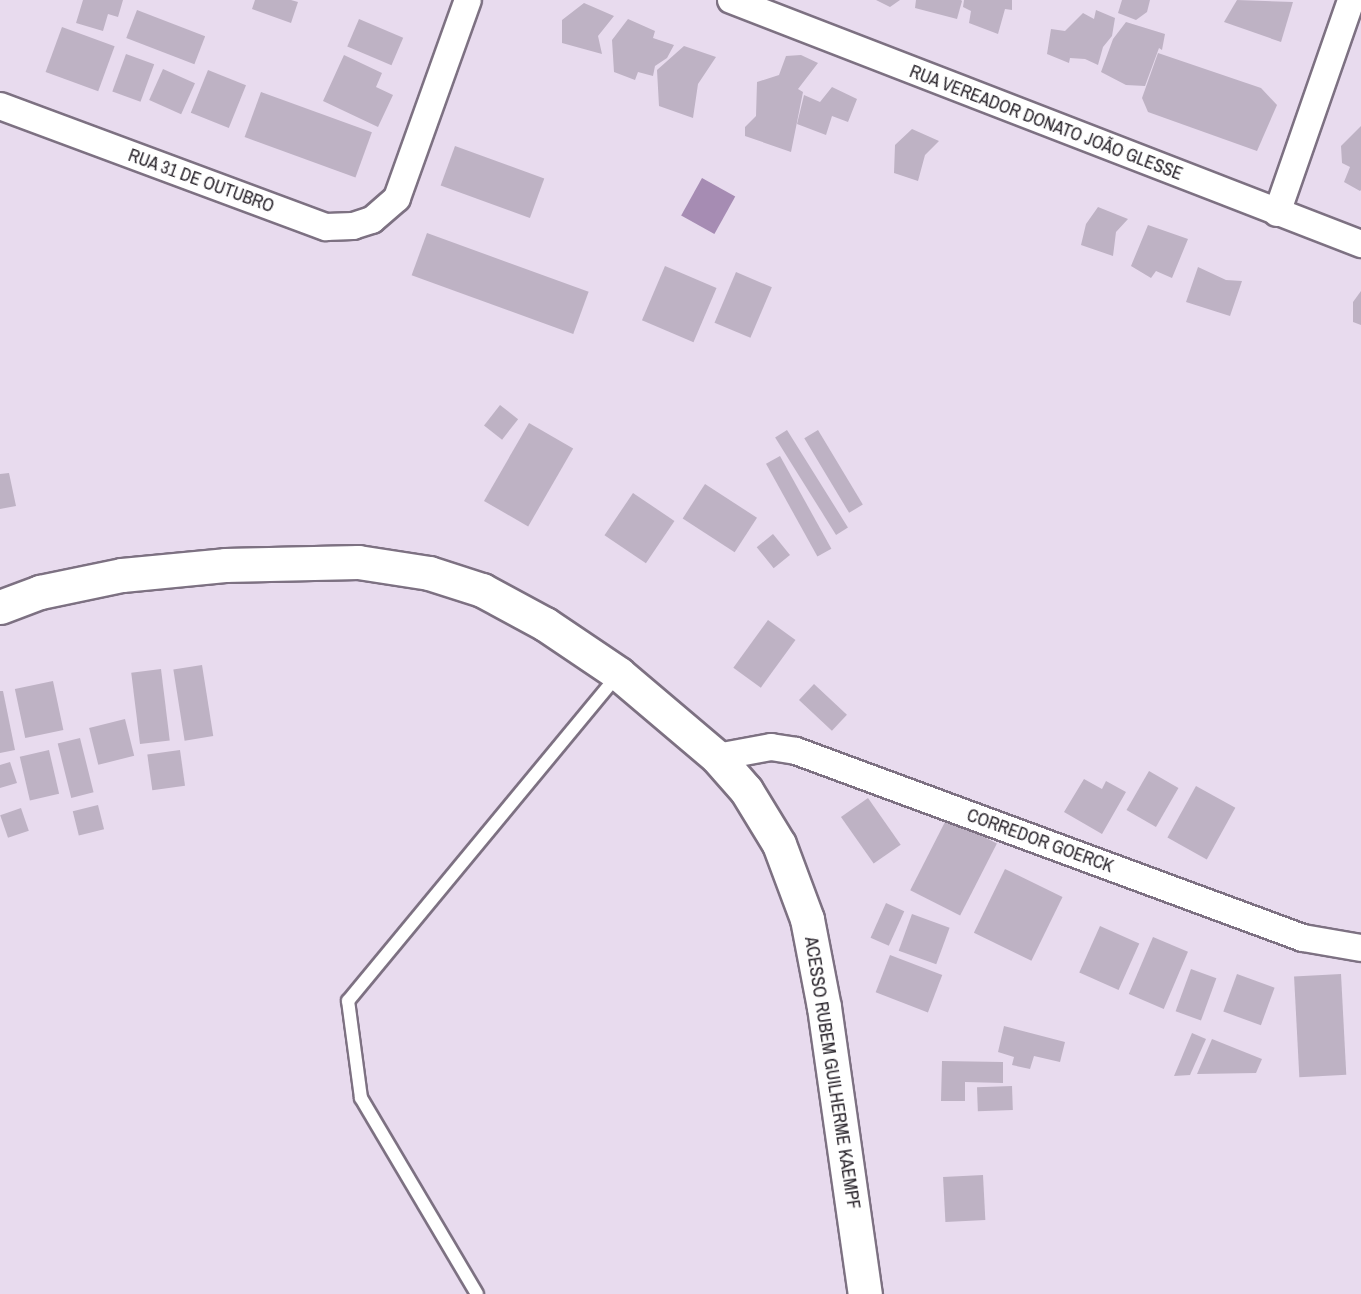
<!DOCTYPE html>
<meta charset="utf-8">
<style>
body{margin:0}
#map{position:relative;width:1361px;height:1294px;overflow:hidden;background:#e8dbee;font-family:"Archivo Narrow",sans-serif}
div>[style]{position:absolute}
.water>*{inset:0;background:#a68cb3;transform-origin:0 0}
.building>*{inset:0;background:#beb2c4;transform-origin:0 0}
.roads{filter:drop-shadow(2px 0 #7d7182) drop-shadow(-2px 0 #7d7182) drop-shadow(0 2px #7d7182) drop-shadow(0 -2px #7d7182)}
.service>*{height:12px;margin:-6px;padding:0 6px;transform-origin:6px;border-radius:6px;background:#fff}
.minor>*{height:26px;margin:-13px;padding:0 13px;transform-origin:13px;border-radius:13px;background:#fff}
.secondary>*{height:33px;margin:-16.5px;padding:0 16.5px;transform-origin:16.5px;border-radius:16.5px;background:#fff}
span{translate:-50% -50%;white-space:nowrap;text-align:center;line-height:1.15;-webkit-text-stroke:4.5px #fff;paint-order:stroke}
.street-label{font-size:18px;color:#2b262d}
</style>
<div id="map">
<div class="water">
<i style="left:702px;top:178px;width:38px;height:43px;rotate:29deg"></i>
</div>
<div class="building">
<i style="clip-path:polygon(83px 0,123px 0,118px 17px,108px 14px,103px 31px,76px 23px)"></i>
<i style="clip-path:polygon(255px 0,291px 0,298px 2px,291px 23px,252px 9px)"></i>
<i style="clip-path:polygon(876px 0,900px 0,890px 7px)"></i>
<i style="clip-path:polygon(916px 0,961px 0,962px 1px,957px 19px,915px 8px)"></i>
<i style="clip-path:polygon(964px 0,1012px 0,1012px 10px,1005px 9px,998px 34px,969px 23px,971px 11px,963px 7px)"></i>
<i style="clip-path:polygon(1122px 0,1150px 0,1147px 12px,1136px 20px,1118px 13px)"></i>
<i style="clip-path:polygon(1237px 0,1293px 2px,1281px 42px,1224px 22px)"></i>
<i style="clip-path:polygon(584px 3px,614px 16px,598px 36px,602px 54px,562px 43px,562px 20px)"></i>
<i style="left:137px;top:10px;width:73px;height:30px;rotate:21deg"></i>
<i style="clip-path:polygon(1096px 10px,1115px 18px,1112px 36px,1103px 47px,1098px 65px,1085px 59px,1070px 58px,1069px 63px,1047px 54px,1051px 29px,1065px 31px,1083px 13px,1094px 19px)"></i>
<i style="left:359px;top:19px;width:48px;height:30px;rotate:23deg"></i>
<i style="clip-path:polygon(628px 19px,655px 31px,653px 38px,674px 45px,667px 58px,655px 66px,653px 76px,638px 72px,635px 80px,614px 72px,612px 40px)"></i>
<i style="clip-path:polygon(1126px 22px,1165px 34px,1162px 50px,1159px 48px,1145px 86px,1126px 85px,1101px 72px,1113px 39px)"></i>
<i style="left:62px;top:27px;width:56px;height:48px;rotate:20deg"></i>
<i style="clip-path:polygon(684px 46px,716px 57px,698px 84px,693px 118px,659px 106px,657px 70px)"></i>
<i style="clip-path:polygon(1158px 53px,1261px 88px,1277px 105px,1257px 151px,1148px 112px,1142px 98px)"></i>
<i style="left:126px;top:54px;width:30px;height:40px;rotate:20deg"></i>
<i style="clip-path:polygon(344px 55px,382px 73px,376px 87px,393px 95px,378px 127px,323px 101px)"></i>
<i style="clip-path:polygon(801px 55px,818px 63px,798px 89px,803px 92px,791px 152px,745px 136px,745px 127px,756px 116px,757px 82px,779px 75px,786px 56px)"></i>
<i style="left:163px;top:69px;width:35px;height:34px;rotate:24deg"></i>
<i style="left:208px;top:70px;width:41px;height:46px;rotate:22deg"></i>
<i style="clip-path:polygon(832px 87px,857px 99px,848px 122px,832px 116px,826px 135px,797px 124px,804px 95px,820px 102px)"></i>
<i style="left:261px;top:92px;width:118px;height:48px;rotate:20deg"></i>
<i style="clip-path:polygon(1361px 126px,1361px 190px,1360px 191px,1344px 182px,1350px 167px,1342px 163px,1341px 146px)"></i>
<i style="clip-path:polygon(912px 129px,939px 141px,925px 155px,918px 181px,894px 173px,895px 145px)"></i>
<i style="left:455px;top:146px;width:95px;height:42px;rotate:20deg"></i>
<i style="clip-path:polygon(1098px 207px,1128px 219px,1116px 232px,1113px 256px,1081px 245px,1086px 224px)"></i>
<i style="clip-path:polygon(1148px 225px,1188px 239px,1172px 278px,1156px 271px,1151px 278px,1131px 266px)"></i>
<i style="left:427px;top:233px;width:172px;height:45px;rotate:20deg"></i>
<i style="left:665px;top:266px;width:56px;height:59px;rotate:23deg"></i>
<i style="clip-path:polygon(1198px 267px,1226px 280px,1242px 281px,1230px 316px,1186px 302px)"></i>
<i style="left:736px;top:272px;width:39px;height:55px;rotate:23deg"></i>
<i style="clip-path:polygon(1361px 291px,1361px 325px,1353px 322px,1353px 302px)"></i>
<i style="left:500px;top:405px;width:23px;height:26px;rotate:38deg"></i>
<i style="left:529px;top:423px;width:51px;height:90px;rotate:30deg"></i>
<i style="left:787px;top:430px;width:115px;height:14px;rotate:58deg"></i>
<i style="left:818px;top:430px;width:87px;height:16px;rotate:59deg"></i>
<i style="left:780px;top:456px;width:106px;height:16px;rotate:61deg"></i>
<i style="clip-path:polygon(9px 473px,16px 506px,0 509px,0 474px)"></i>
<i style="left:705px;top:484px;width:62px;height:41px;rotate:33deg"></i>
<i style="left:633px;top:493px;width:50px;height:51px;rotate:34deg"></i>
<i style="left:773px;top:534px;width:27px;height:21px;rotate:51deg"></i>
<i style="left:768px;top:620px;width:34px;height:59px;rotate:36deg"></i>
<i style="left:202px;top:665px;width:72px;height:29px;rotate:81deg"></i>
<i style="left:161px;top:669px;width:72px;height:30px;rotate:83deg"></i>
<i style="left:53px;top:681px;width:50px;height:39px;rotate:78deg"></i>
<i style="left:814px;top:684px;width:45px;height:22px;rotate:43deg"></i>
<i style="clip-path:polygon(0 691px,3px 691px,15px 750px,0 753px)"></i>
<i style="left:125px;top:719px;width:38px;height:37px;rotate:76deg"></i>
<i style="left:80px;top:738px;width:56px;height:23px;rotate:76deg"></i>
<i style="left:49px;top:750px;width:45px;height:30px;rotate:77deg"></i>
<i style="left:180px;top:750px;width:36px;height:33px;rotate:82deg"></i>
<i style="clip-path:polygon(10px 762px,17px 783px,0 788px,0 765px)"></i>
<i style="left:1149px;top:771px;width:34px;height:45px;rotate:30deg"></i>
<i style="clip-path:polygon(1084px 779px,1102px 789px,1106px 781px,1126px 792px,1102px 834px,1064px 812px)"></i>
<i style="left:1196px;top:786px;width:45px;height:59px;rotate:29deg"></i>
<i style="left:868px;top:798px;width:57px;height:33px;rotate:55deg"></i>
<i style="left:98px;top:805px;width:25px;height:26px;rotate:76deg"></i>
<i style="left:21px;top:808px;width:24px;height:22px;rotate:71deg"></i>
<i style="left:947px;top:818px;width:56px;height:81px;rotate:27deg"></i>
<i style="left:1005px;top:869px;width:64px;height:71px;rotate:26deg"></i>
<i style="left:886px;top:903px;width:20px;height:38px;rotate:24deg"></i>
<i style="left:912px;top:914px;width:40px;height:39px;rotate:20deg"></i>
<i style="left:1100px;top:926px;width:43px;height:51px;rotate:24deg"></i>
<i style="left:1153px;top:937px;width:38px;height:62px;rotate:23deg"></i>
<i style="left:890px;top:955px;width:56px;height:40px;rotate:21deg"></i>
<i style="left:1191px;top:969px;width:27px;height:45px;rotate:20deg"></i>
<i style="left:1237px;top:974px;width:40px;height:40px;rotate:20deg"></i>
<i style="left:1341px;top:974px;width:101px;height:47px;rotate:87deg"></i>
<i style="clip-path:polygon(1004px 1026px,1065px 1042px,1060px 1062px,1034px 1056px,1030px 1069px,1012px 1065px,1014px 1057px,998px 1052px)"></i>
<i style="clip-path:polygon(1192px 1033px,1206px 1039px,1190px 1075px,1174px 1076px)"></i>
<i style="clip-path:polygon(1212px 1039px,1262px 1059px,1256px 1073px,1197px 1074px)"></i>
<i style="clip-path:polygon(942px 1061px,1003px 1062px,1003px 1083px,965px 1082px,965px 1101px,941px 1101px)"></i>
<i style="left:1012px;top:1086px;width:24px;height:35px;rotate:88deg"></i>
<i style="left:983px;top:1175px;width:45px;height:40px;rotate:87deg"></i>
</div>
<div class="roads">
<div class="service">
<i style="left:477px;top:1294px;width:228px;rotate:-120.6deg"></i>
<i style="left:361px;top:1098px;width:98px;rotate:-97.6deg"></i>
<i style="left:348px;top:1001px;width:422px;rotate:-50.4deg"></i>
</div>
<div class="minor">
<i style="left:731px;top:0;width:676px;rotate:21.17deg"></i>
<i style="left:0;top:106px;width:348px;rotate:20.4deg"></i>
<i style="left:326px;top:227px;width:27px;rotate:-2deg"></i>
<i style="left:353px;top:226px;width:20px;rotate:-18deg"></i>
<i style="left:372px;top:220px;width:33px;rotate:-41deg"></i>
<i style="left:397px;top:198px;width:210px;rotate:-70.3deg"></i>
<i style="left:1277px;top:213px;width:225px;rotate:-70.8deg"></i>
<i style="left:717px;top:757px;width:55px;rotate:-10.5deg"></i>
<i style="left:771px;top:747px;width:25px;rotate:9deg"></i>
<i style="left:796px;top:751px;width:540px;rotate:20.25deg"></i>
<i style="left:1303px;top:938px;width:59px;rotate:9.8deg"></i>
</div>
<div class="secondary">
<i style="left:0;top:607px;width:43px;rotate:-20.6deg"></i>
<i style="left:40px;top:592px;width:84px;rotate:-11.7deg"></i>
<i style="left:122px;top:575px;width:103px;rotate:-5.5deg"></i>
<i style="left:225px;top:565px;width:133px;rotate:-1.3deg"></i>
<i style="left:358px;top:562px;width:72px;rotate:8.8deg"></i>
<i style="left:429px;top:573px;width:56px;rotate:17.8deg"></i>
<i style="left:482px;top:590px;width:72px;rotate:28.4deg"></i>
<i style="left:545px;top:624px;width:89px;rotate:34deg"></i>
<i style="left:619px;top:674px;width:128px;rotate:40.3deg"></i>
<i style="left:717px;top:757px;width:44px;rotate:48.7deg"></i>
<i style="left:746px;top:790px;width:63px;rotate:58.6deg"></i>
<i style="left:779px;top:844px;width:80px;rotate:69.5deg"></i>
<i style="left:807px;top:919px;width:90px;rotate:79.1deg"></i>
<i style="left:824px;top:1007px;width:290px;rotate:81.9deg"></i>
</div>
</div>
<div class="street-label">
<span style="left:1046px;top:123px;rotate:21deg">RUA VEREADOR DONATO JOÃO GLESSE</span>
<span style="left:201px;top:181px;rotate:20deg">RUA 31 DE OUTUBRO</span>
<span style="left:1040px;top:841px;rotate:20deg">CORREDOR GOERCK</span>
<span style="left:832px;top:1073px;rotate:81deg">ACESSO RUBEM GUILHERME KAEMPF</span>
</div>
</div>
